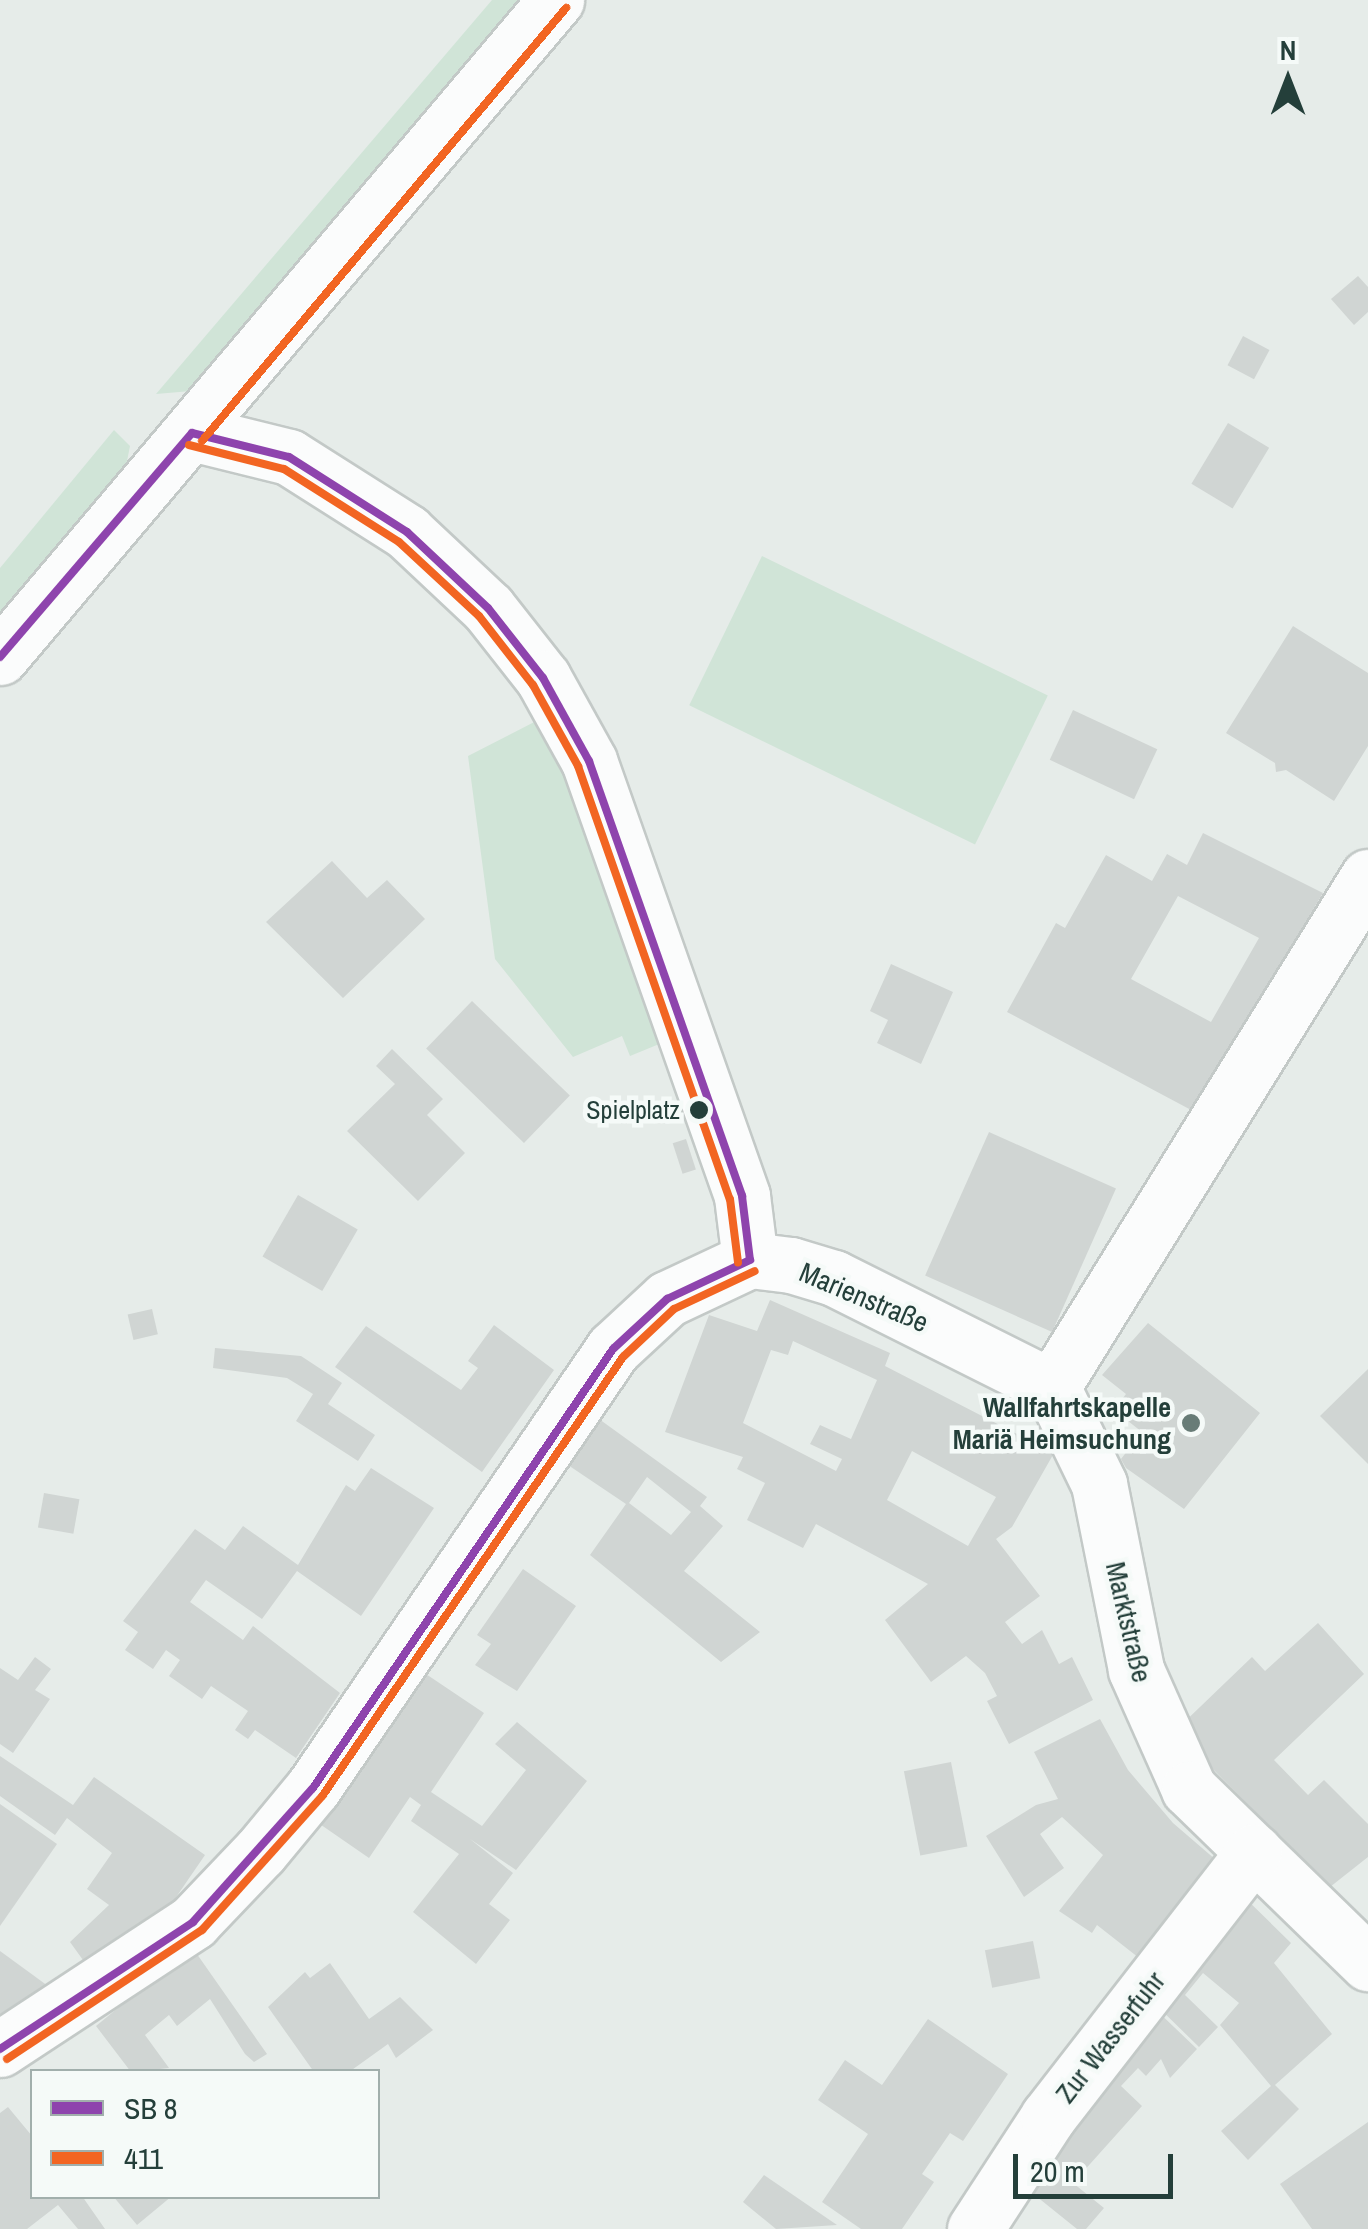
<!DOCTYPE html>
<meta charset="utf-8">
<style>
body{margin:0}
#map{position:relative;width:1368px;height:2229px;overflow:hidden;background:#e6ece9;font-family:"Archivo Narrow",sans-serif}
div>[style]{position:absolute}
.green>*{inset:0;background:#d0e4d7;transform-origin:0 0}
.building>*{inset:0;background:#d0d5d3;transform-origin:0 0}
.roads{filter:drop-shadow(2px 0 #c3c9c7) drop-shadow(-2px 0 #c3c9c7) drop-shadow(0 2px #c3c9c7) drop-shadow(0 -2px #c3c9c7)}
.minor>*{height:55px;margin:-27.5px;padding:0 27.5px;transform-origin:27.5px;border-radius:27.5px;background:#fbfcfc}
.tertiary>*{height:55px;margin:-27.5px;padding:0 27.5px;transform-origin:27.5px;border-radius:27.5px;background:#fbfcfc}
.bus-1>*{height:8px;margin:-4px;padding:0 4px;transform-origin:4px;border-radius:4px;background:#8e44ad}
.bus-2>*{height:8px;margin:-4px;padding:0 4px;transform-origin:4px;border-radius:4px;background:#f26522}
.dots>*{width:28px;height:28px;translate:-50% -50%;box-sizing:border-box;border:5px solid #f5faf8;border-radius:50%}
span{translate:-50% -50%;white-space:nowrap;text-align:center;line-height:1.15;-webkit-text-stroke:9px #f5faf8;paint-order:stroke}
.bus-label{font-size:26px;color:#243f3a}
.right{translate:-100% -50%;text-align:right}
.street-label{font-size:28px;color:#243f3a}
.poi-label{font-size:28px;color:#243f3a;font-weight:700}
.legend{position:absolute;left:30px;top:2069px;width:350px;height:130px;box-sizing:border-box;background:#f5faf8;border:2px solid #a1afac;margin:0;padding:12px 18px;list-style:none;font-size:30px;color:#243f3a}
.legend li{display:flex;align-items:center;gap:20px;height:50px}
.legend b{width:50px;border:2px solid #a1afac}
.north{position:absolute;left:1238px;top:30px;width:100px;height:100px;-webkit-text-stroke:8px #f5faf8;paint-order:stroke;rotate:0deg;font-size:28px;font-weight:700;line-height:40px;text-align:center;color:#243f3a}
.north::after{content:'';display:block;margin:auto;width:35px;height:45px;background:#243f3a;clip-path:polygon(50% 0,100% 100%,50% 72%,0 100%)}
.scale{position:absolute;left:1013px;top:2154px;width:160px;height:45px;box-sizing:border-box;border:5px solid #243f3a;border-top:0;padding-left:12px;font-size:30px;line-height:35px;white-space:nowrap;color:#243f3a;-webkit-text-stroke:8px #f5faf8;paint-order:stroke}
</style>
<div id="map">
<div class="green">
<i style="clip-path:polygon(492px 0,528px 0,191px 391px,156px 394px)"></i>
<i style="clip-path:polygon(114px 430px,130px 446px,126px 466px,0 613px,0 568px)"></i>
<i style="left:762px;top:556px;width:318px;height:166px;rotate:26deg"></i>
<i style="clip-path:polygon(544px 717px,669px 1040px,630px 1056px,622px 1036px,573px 1057px,495px 959px,468px 756px)"></i>
</div>
<div class="building">
<i style="clip-path:polygon(1358px 276px,1368px 287px,1368px 312px,1354px 325px,1331px 299px)"></i>
<i style="left:1243px;top:336px;width:30px;height:33px;rotate:28deg"></i>
<i style="left:1228px;top:423px;width:48px;height:71px;rotate:31deg"></i>
<i style="clip-path:polygon(1293px 626px,1368px 673px,1368px 746px,1334px 801px,1286px 770px,1276px 772px,1275px 763px,1226px 733px)"></i>
<i style="left:1073px;top:710px;width:93px;height:55px;rotate:25deg"></i>
<i style="clip-path:polygon(evenodd,1203px 833px,1323px 893px,1193px 1111px,1007px 1012px,1056px 923px,1065px 928px,1106px 855px,1152px 881px,1167px 854px,1187px 865px,1203px 833px,1178px 896px,1259px 938px,1211px 1022px,1131px 979px,1178px 896px)"></i>
<i style="clip-path:polygon(332px 861px,367px 898px,387px 880px,425px 919px,343px 998px,266px 922px)"></i>
<i style="clip-path:polygon(891px 964px,953px 992px,921px 1064px,877px 1043px,888px 1020px,870px 1011px)"></i>
<i style="left:472px;top:1001px;width:136px;height:66px;rotate:44deg"></i>
<i style="clip-path:polygon(392px 1049px,443px 1099px,427px 1115px,465px 1153px,418px 1201px,347px 1131px,395px 1084px,376px 1066px)"></i>
<i style="left:989px;top:1132px;width:139px;height:157px;rotate:24deg"></i>
<i style="left:686px;top:1139px;width:32px;height:14px;rotate:72deg"></i>
<i style="left:298px;top:1195px;width:69px;height:71px;rotate:30deg"></i>
<i style="clip-path:polygon(evenodd,770px 1300px,890px 1353px,885px 1366px,1054px 1453px,1012px 1527px,996px 1539px,1040px 1596px,1005px 1622px,1022px 1644px,1042px 1630px,1059px 1664px,1072px 1657px,1093px 1700px,1009px 1744px,987px 1701px,997px 1696px,985px 1673px,966px 1656px,931px 1682px,885px 1620px,928px 1584px,816px 1524px,803px 1548px,747px 1520px,765px 1483px,737px 1469px,743px 1457px,665px 1432px,709px 1315px,757px 1331px,770px 1300px,793px 1341px,877px 1380px,851px 1439px,820px 1425px,810px 1444px,842px 1459px,836px 1471px,743px 1423px,771px 1350px,788px 1355px,793px 1341px,770px 1300px,912px 1451px,996px 1497px,968px 1546px,887px 1500px,912px 1451px)"></i>
<i style="left:152px;top:1309px;width:26px;height:25px;rotate:77deg"></i>
<i style="clip-path:polygon(1148px 1323px,1260px 1413px,1184px 1509px,1126px 1468px,1121px 1459px,1142px 1432px,1114px 1410px,1126px 1394px,1102px 1375px)"></i>
<i style="clip-path:polygon(494px 1325px,554px 1370px,482px 1472px,335px 1367px,366px 1326px,461px 1390px,478px 1368px,468px 1361px)"></i>
<i style="clip-path:polygon(215px 1348px,301px 1356px,342px 1383px,328px 1404px,375px 1435px,358px 1461px,296px 1421px,313px 1394px,287px 1378px,213px 1368px)"></i>
<i style="clip-path:polygon(1368px 1369px,1368px 1464px,1320px 1416px)"></i>
<i style="clip-path:polygon(evenodd,599px 1419px,707px 1497px,700px 1506px,723px 1526px,684px 1571px,760px 1632px,721px 1662px,590px 1555px,626px 1504px,568px 1465px,599px 1419px,647px 1477px,691px 1512px,671px 1535px,629px 1503px,647px 1477px)"></i>
<i style="clip-path:polygon(371px 1468px,434px 1508px,361px 1616px,297px 1571px,262px 1619px,206px 1580px,190px 1602px,243px 1640px,253px 1626px,340px 1693px,296px 1758px,255px 1730px,248px 1739px,235px 1730px,248px 1711px,211px 1686px,202px 1699px,169px 1676px,180px 1660px,166px 1650px,153px 1669px,125px 1650px,138px 1632px,123px 1621px,195px 1529px,225px 1550px,243px 1526px,298px 1565px,346px 1485px,355px 1491px)"></i>
<i style="left:44px;top:1493px;width:36px;height:35px;rotate:10deg"></i>
<i style="clip-path:polygon(523px 1569px,576px 1606px,517px 1691px,475px 1665px,491px 1644px,477px 1635px)"></i>
<i style="clip-path:polygon(1318px 1623px,1364px 1674px,1274px 1760px,1308px 1795px,1324px 1780px,1368px 1824px,1368px 1857px,1330px 1887px,1175px 1731px,1252px 1657px,1265px 1671px)"></i>
<i style="clip-path:polygon(35px 1657px,51px 1669px,35px 1690px,50px 1699px,13px 1753px,0 1744px,0 1668px,18px 1680px)"></i>
<i style="clip-path:polygon(417px 1668px,484px 1713px,431px 1792px,482px 1826px,526px 1770px,495px 1744px,517px 1722px,587px 1781px,516px 1870px,470px 1839px,513px 1873px,489px 1904px,510px 1920px,476px 1964px,413px 1912px,459px 1854px,411px 1821px,421px 1805px,410px 1797px,369px 1858px,314px 1820px)"></i>
<i style="clip-path:polygon(1100px 1719px,1128px 1770px,1173px 1823px,1216px 1860px,1148px 1965px,1097px 1925px,1092px 1933px,1059px 1911px,1103px 1855px,1062px 1817px,1040px 1834px,1064px 1868px,1024px 1897px,986px 1836px,1036px 1805px,1058px 1799px,1034px 1752px)"></i>
<i style="clip-path:polygon(0 1756px,73px 1805px,94px 1777px,205px 1855px,170px 1906px,88px 1967px,70px 1942px,109px 1905px,87px 1889px,112px 1853px,67px 1818px,55px 1835px,0 1796px)"></i>
<i style="left:951px;top:1762px;width:86px;height:48px;rotate:79deg"></i>
<i style="clip-path:polygon(0 1804px,57px 1844px,0 1926px)"></i>
<i style="clip-path:polygon(1240px 1893px,1291px 1943px,1274px 1963px,1332px 2034px,1275px 2085px,1299px 2109px,1248px 2160px,1221px 2131px,1271px 2086px,1220px 2025px,1239px 2003px,1203px 1973px,1185px 1995px,1218px 2027px,1199px 2047px,1153px 2002px)"></i>
<i style="left:1033px;top:1941px;width:38px;height:49px;rotate:79deg"></i>
<i style="clip-path:polygon(192px 1947px,267px 2054px,254px 2062px,245px 2054px,210px 1999px,177px 2026px,169px 2015px,145px 2035px,169px 2068px,131px 2072px,96px 2026px)"></i>
<i style="clip-path:polygon(0 1951px,48px 1986px,0 2014px)"></i>
<i style="clip-path:polygon(330px 1963px,369px 2019px,400px 1997px,433px 2030px,396px 2058px,388px 2044px,349px 2072px,314px 2072px,268px 2007px,305px 1972px,310px 1978px)"></i>
<i style="clip-path:polygon(1151px 2005px,1197px 2049px,1170px 2078px,1161px 2059px,1146px 2076px,1138px 2068px,1121px 2086px,1142px 2106px,1073px 2183px,1104px 2208px,1086px 2229px,1077px 2229px,1026px 2188px)"></i>
<i style="clip-path:polygon(928px 2019px,1008px 2074px,963px 2141px,950px 2133px,922px 2174px,934px 2182px,902px 2229px,861px 2229px,822px 2202px,868px 2134px,818px 2100px,845px 2060px,882px 2085px)"></i>
<i style="clip-path:polygon(8px 2107px,32px 2136px,32px 2196px,82px 2196px,105px 2229px,78px 2229px,58px 2205px,27px 2229px,0 2229px,0 2113px)"></i>
<i style="clip-path:polygon(1368px 2122px,1368px 2229px,1312px 2229px,1280px 2184px)"></i>
<i style="clip-path:polygon(764px 2175px,837px 2225px,776px 2229px,743px 2202px)"></i>
<i style="clip-path:polygon(113px 2196px,172px 2196px,137px 2225px)"></i>
</div>
<div class="roads">
<div class="minor">
<i style="left:192px;top:433px;width:100px;rotate:13.9deg"></i>
<i style="left:289px;top:457px;width:140px;rotate:32.4deg"></i>
<i style="left:407px;top:532px;width:111px;rotate:43.2deg"></i>
<i style="left:488px;top:608px;width:89px;rotate:51.8deg"></i>
<i style="left:543px;top:678px;width:95px;rotate:61deg"></i>
<i style="left:589px;top:761px;width:461px;rotate:70.6deg"></i>
<i style="left:742px;top:1196px;width:64px;rotate:82.9deg"></i>
<i style="left:1052px;top:1387px;width:108px;rotate:64.1deg"></i>
<i style="left:1099px;top:1484px;width:190px;rotate:78.7deg"></i>
<i style="left:1136px;top:1670px;width:130px;rotate:66deg"></i>
<i style="left:1189px;top:1789px;width:250px;rotate:44.2deg"></i>
<i style="left:1052px;top:1387px;width:600px;rotate:-58.22deg"></i>
<i style="left:0;top:2049px;width:231px;rotate:-33.3deg"></i>
<i style="left:193px;top:1922px;width:97px;rotate:-46.3deg"></i>
<i style="left:260px;top:1852px;width:83px;rotate:-50.4deg"></i>
<i style="left:313px;top:1788px;width:532px;rotate:-55.65deg"></i>
<i style="left:613px;top:1349px;width:74px;rotate:-42.8deg"></i>
<i style="left:667px;top:1299px;width:92px;rotate:-25.2deg"></i>
<i style="left:750px;top:1260px;width:41px;rotate:7deg"></i>
<i style="left:791px;top:1265px;width:45px;rotate:16.8deg"></i>
<i style="left:834px;top:1278px;width:244px;rotate:26.6deg"></i>
<i style="left:975px;top:2229px;width:134px;rotate:-56.9deg"></i>
<i style="left:1048px;top:2117px;width:336px;rotate:-52.2deg"></i>
</div>
<div class="tertiary">
<i style="left:0;top:657px;width:861px;rotate:-49.76deg"></i>
</div>
</div>
<div class="bus-1">
<i style="left:192px;top:433px;width:100px;rotate:13.9deg"></i>
<i style="left:289px;top:457px;width:140px;rotate:32.4deg"></i>
<i style="left:407px;top:532px;width:111px;rotate:43.2deg"></i>
<i style="left:488px;top:608px;width:89px;rotate:51.8deg"></i>
<i style="left:543px;top:678px;width:95px;rotate:61deg"></i>
<i style="left:589px;top:761px;width:461px;rotate:70.6deg"></i>
<i style="left:742px;top:1196px;width:64px;rotate:82.9deg"></i>
<i style="left:0;top:657px;width:295px;rotate:-49.4deg"></i>
<i style="left:0;top:2049px;width:231px;rotate:-33.3deg"></i>
<i style="left:193px;top:1922px;width:180px;rotate:-48.2deg"></i>
<i style="left:313px;top:1788px;width:532px;rotate:-55.65deg"></i>
<i style="left:613px;top:1349px;width:74px;rotate:-42.8deg"></i>
<i style="left:667px;top:1299px;width:92px;rotate:-25.2deg"></i>
</div>
<div class="bus-2">
<i style="left:202px;top:441px;width:566px;rotate:-49.95deg"></i>
<i style="left:189px;top:445px;width:98px;rotate:14.2deg"></i>
<i style="left:284px;top:469px;width:136px;rotate:32.4deg"></i>
<i style="left:399px;top:542px;width:109px;rotate:42.8deg"></i>
<i style="left:479px;top:616px;width:88px;rotate:52deg"></i>
<i style="left:533px;top:685px;width:93px;rotate:60.9deg"></i>
<i style="left:578px;top:766px;width:459px;rotate:70.7deg"></i>
<i style="left:730px;top:1199px;width:64px;rotate:82.8deg"></i>
<i style="left:7px;top:2059px;width:234px;rotate:-33.5deg"></i>
<i style="left:202px;top:1930px;width:181px;rotate:-48.1deg"></i>
<i style="left:323px;top:1795px;width:531px;rotate:-55.59deg"></i>
<i style="left:623px;top:1357px;width:70px;rotate:-43.3deg"></i>
<i style="left:674px;top:1309px;width:89px;rotate:-25.1deg"></i>
</div>
<div class="dots">
<i style="left:699px;top:1110px;background:#243f3a"></i>
<i style="left:1191px;top:1423px;background:#687c77"></i>
</div>
<div class="bus-label">
<span class="right" style="left:680px;top:1110px">Spielplatz</span>
</div>
<div class="street-label">
<span style="left:864px;top:1297px;rotate:23deg">Marienstraße</span>
<span style="left:1129px;top:1622px;rotate:77deg">Marktstraße</span>
<span style="left:1110px;top:2037px;rotate:-52deg">Zur Wasserfuhr</span>
</div>
<div class="poi-label">
<span class="right" style="left:1171px;top:1423px">Wallfahrtskapelle<br>Mariä Heimsuchung</span>
</div>
<ul class="legend">
<li><b style="height:12px;background:#8e44ad"></b>SB 8</li>
<li><b style="height:12px;background:#f26522"></b>411</li>
</ul>
<div class="north">N</div>
<div class="scale">20 m</div>
</div>
